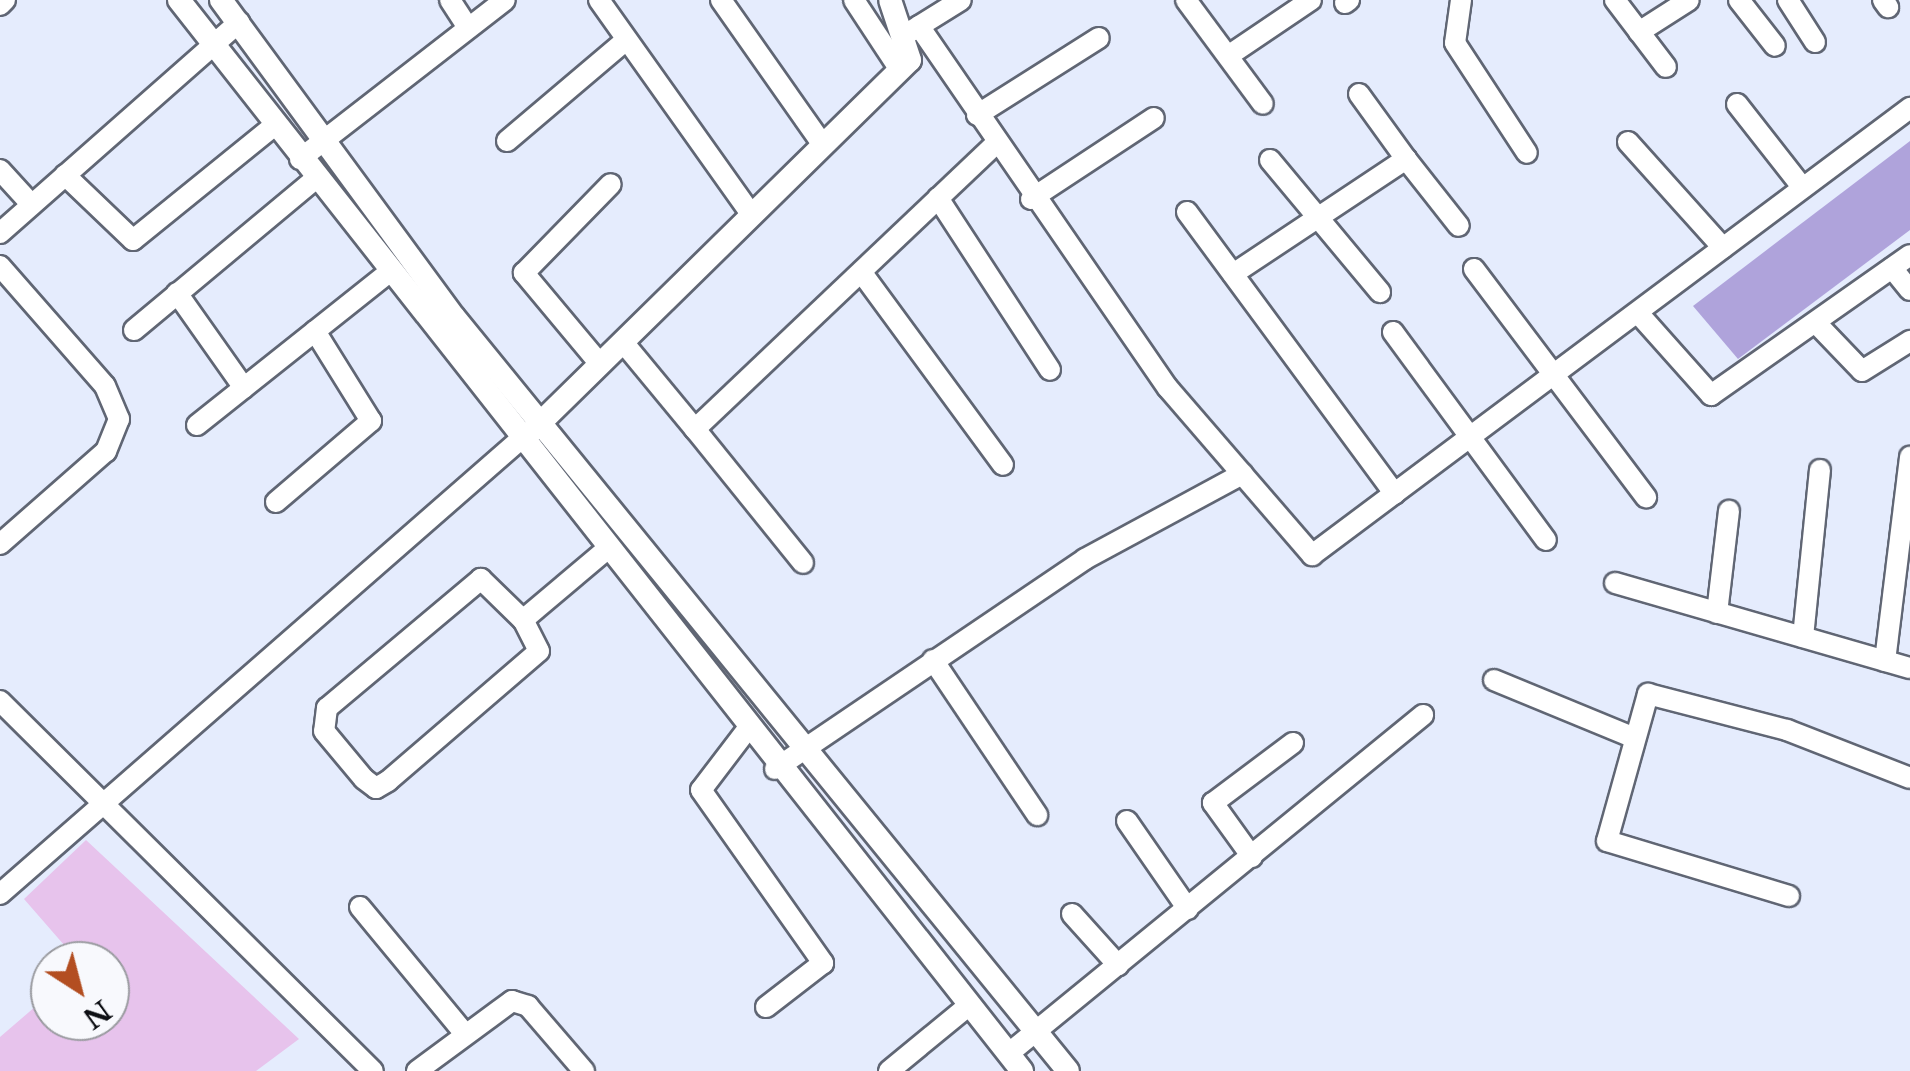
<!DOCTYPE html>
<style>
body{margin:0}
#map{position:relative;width:1910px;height:1071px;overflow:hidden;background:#e5ecfd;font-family:"Libre Baskerville",serif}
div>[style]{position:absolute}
.green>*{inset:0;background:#e7c3ec}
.building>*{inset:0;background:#afa3db}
.roads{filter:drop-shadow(2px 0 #606674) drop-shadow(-2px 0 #606674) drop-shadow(0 2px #606674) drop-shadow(0 -2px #606674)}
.minor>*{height:20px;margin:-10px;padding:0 10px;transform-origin:10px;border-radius:10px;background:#fff}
.tertiary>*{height:22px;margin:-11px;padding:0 11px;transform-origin:11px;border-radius:11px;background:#fff}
span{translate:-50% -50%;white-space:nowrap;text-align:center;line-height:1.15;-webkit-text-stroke:9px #f8f9fd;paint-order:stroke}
.north{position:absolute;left:30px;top:941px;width:100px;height:100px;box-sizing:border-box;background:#f8f9fd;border:2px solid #9a9ba0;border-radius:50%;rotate:144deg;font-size:28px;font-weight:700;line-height:40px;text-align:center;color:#0d0f14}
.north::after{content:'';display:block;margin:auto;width:35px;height:45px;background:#b34e21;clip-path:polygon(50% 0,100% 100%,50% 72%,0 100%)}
</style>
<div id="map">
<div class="green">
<i style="clip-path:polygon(86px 840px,299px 1039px,256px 1071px,0 1071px,0 1037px,50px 994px,50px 1021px,110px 1021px,110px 961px,78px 961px,24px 899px)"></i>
</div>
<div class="building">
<i style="clip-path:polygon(1910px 141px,1910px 230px,1738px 359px,1693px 306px)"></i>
</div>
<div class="roads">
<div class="minor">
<i style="left:450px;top:0;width:33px;rotate:57deg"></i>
<i style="left:599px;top:0;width:264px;rotate:54.6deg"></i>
<i style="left:721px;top:0;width:177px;rotate:54.9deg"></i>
<i style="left:854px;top:0;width:84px;rotate:56.7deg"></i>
<i style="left:1186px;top:0;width:129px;rotate:53.5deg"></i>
<i style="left:1461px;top:0;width:43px;rotate:97.9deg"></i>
<i style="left:1455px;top:43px;width:131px;rotate:56.8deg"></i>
<i style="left:1615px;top:0;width:84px;rotate:52.7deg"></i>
<i style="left:1739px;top:0;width:58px;rotate:52deg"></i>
<i style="left:1788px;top:0;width:50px;rotate:57.3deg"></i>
<i style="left:1883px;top:0;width:9px;rotate:54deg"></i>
<i style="left:1345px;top:3px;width:5px;rotate:-37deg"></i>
<i style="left:0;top:5px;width:7px;rotate:-45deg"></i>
<i style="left:919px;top:26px;width:439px;rotate:55.5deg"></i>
<i style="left:1168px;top:388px;width:221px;rotate:49.2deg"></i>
<i style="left:1312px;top:555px;width:747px;rotate:-36.78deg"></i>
<i style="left:1639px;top:32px;width:59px;rotate:-32.6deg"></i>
<i style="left:908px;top:33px;width:62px;rotate:-31.9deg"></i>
<i style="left:1228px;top:56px;width:100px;rotate:-34deg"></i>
<i style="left:1359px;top:94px;width:80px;rotate:54.1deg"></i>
<i style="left:1737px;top:104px;width:105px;rotate:51.9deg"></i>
<i style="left:977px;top:115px;width:144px;rotate:-32.3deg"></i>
<i style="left:507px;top:141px;width:156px;rotate:-40.3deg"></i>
<i style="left:1628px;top:142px;width:142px;rotate:48.1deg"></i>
<i style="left:300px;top:159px;width:259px;rotate:-37.8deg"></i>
<i style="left:1270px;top:160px;width:172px;rotate:50.2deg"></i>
<i style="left:0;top:170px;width:47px;rotate:47.6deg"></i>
<i style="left:65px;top:175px;width:94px;rotate:43.7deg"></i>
<i style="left:133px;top:240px;width:183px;rotate:-39deg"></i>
<i style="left:938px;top:198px;width:205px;rotate:56.9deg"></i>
<i style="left:1031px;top:199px;width:147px;rotate:-33.4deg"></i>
<i style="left:1187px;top:212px;width:350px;rotate:53.6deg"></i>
<i style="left:0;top:233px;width:319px;rotate:-41.4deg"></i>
<i style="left:0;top:266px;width:159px;rotate:48.8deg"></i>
<i style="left:105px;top:386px;width:36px;rotate:67deg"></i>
<i style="left:119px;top:419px;width:35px;rotate:112deg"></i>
<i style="left:106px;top:451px;width:141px;rotate:138.7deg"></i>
<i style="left:1892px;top:268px;width:28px;rotate:51deg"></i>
<i style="left:1474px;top:269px;width:286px;rotate:53deg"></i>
<i style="left:862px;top:273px;width:238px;rotate:53.7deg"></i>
<i style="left:1233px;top:274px;width:208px;rotate:-33.6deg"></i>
<i style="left:1406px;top:159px;width:85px;rotate:51.7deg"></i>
<i style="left:177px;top:293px;width:116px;rotate:54.8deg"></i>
<i style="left:1638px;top:313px;width:110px;rotate:48.3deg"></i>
<i style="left:1711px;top:395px;width:243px;rotate:-35.1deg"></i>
<i style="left:1816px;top:323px;width:66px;rotate:46.2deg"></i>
<i style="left:1862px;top:371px;width:57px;rotate:-32deg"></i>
<i style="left:134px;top:330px;width:236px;rotate:-39.8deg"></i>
<i style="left:1393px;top:332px;width:258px;rotate:53.7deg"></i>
<i style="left:623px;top:342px;width:113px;rotate:50.4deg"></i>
<i style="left:695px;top:429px;width:414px;rotate:-43.5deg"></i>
<i style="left:600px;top:364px;width:119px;rotate:-129.9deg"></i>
<i style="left:524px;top:273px;width:124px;rotate:-45.7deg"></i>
<i style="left:197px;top:425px;width:243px;rotate:-38.5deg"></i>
<i style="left:695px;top:429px;width:172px;rotate:51.1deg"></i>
<i style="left:276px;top:502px;width:125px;rotate:-40.5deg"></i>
<i style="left:371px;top:421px;width:106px;rotate:-121.9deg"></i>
<i style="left:1615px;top:583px;width:307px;rotate:16.1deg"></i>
<i style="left:1717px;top:613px;width:103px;rotate:-83.3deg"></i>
<i style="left:523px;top:620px;width:59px;rotate:-135.7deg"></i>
<i style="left:481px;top:579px;width:201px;rotate:140deg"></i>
<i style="left:327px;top:708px;width:23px;rotate:97deg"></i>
<i style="left:324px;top:731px;width:62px;rotate:50.2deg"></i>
<i style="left:364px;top:779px;width:15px;rotate:37deg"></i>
<i style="left:376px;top:788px;width:14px;rotate:-30deg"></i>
<i style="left:388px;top:781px;width:199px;rotate:-40.7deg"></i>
<i style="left:539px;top:651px;width:35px;rotate:-117deg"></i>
<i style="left:523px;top:620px;width:110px;rotate:-40.2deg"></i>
<i style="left:1803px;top:637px;width:168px;rotate:-84.2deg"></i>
<i style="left:933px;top:660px;width:187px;rotate:56.1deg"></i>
<i style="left:1885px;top:661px;width:206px;rotate:-83deg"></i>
<i style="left:1494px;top:680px;width:152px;rotate:22.4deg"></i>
<i style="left:0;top:701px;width:525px;rotate:44.77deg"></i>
<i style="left:746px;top:731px;width:74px;rotate:127.3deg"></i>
<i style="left:701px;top:790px;width:212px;rotate:54.8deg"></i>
<i style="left:823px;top:963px;width:72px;rotate:142.3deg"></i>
<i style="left:775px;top:769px;width:374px;rotate:-34.1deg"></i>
<i style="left:1085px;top:559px;width:179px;rotate:-28.4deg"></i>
<i style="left:1127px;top:821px;width:107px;rotate:55.3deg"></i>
<i style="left:1252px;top:857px;width:67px;rotate:-125.8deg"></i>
<i style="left:1213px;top:803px;width:100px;rotate:-36.9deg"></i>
<i style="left:0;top:894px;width:693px;rotate:-41.14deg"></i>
<i style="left:1789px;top:896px;width:190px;rotate:-163.2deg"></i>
<i style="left:1607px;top:841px;width:153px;rotate:-74.4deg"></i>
<i style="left:1648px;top:694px;width:144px;rotate:14.5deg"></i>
<i style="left:1787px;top:730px;width:132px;rotate:21.3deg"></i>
<i style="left:360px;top:907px;width:165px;rotate:50.4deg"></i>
<i style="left:1072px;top:914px;width:69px;rotate:48deg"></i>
<i style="left:1008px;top:1054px;width:536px;rotate:-39.24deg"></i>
<i style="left:417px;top:1071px;width:118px;rotate:-36.4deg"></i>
<i style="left:512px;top:1001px;width:17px;rotate:17deg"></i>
<i style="left:528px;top:1006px;width:86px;rotate:49.3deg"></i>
<i style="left:889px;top:1071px;width:102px;rotate:-39.4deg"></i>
</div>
<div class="tertiary">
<i style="left:179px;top:0;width:1363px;rotate:51.79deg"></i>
<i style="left:221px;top:0;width:393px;rotate:53.7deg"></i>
<i style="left:454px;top:317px;width:972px;rotate:50.84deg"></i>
<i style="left:533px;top:430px;width:528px;rotate:-44.46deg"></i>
<i style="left:910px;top:60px;width:63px;rotate:-108.4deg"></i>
</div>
</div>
<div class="north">N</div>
</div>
